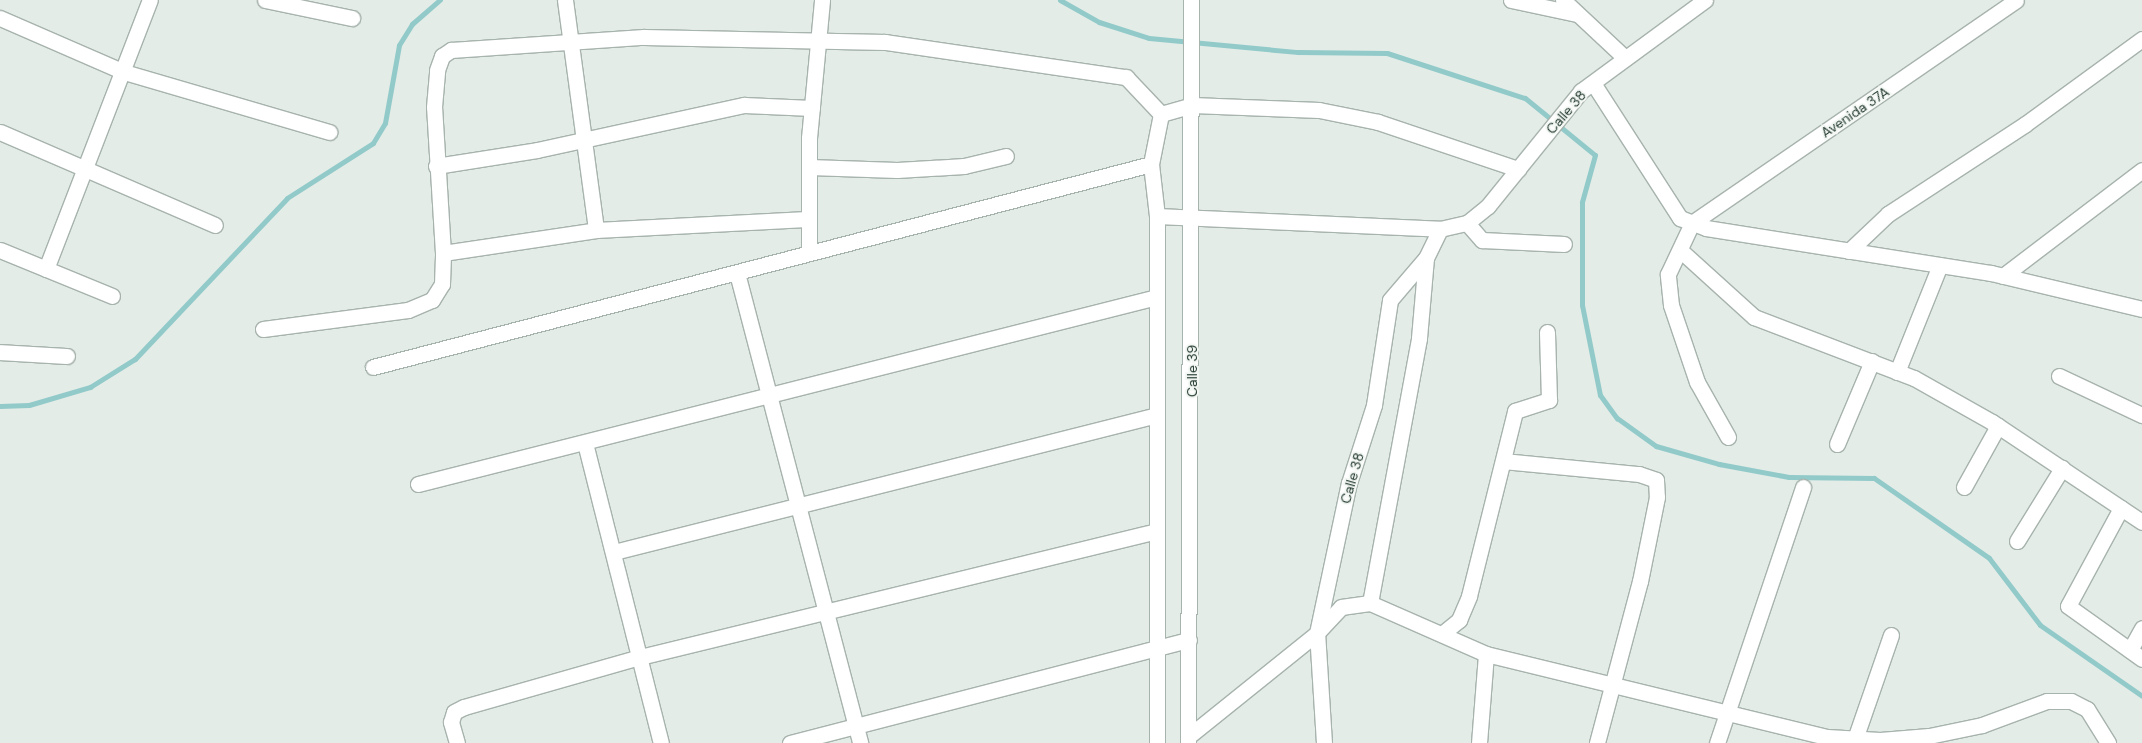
<!DOCTYPE html>
<style>
body{margin:0}
#map{position:relative;width:2142px;height:743px;overflow:hidden;background:#e4ece7;font-family:"DM Sans",sans-serif}
div>[style]{position:absolute}
.stream>*{height:5px;margin:-2.5px;padding:0 2.5px;transform-origin:2.5px;border-radius:2.5px;background:#92caca}
.roads{filter:drop-shadow(1px 0 #a7b3ad) drop-shadow(-1px 0 #a7b3ad) drop-shadow(0 1px #a7b3ad) drop-shadow(0 -1px #a7b3ad)}
.minor>*{height:15px;margin:-7.5px;padding:0 7.5px;transform-origin:7.5px;border-radius:7.5px;background:#fff}
span{translate:-50% -50%;white-space:nowrap;text-align:center;line-height:1.15;-webkit-text-stroke:4px #f4f8f5;paint-order:stroke}
.street-label{font-size:14px;color:#253b32}
</style>
<div id="map">
<div class="stream">
<i style="left:1060px;top:0;width:45px;rotate:29.4deg"></i>
<i style="left:1099px;top:22px;width:52px;rotate:17.7deg"></i>
<i style="left:1149px;top:38px;width:150px;rotate:5.4deg"></i>
<i style="left:1298px;top:52px;width:89px;rotate:0.6deg"></i>
<i style="left:1387px;top:53px;width:145px;rotate:18.1deg"></i>
<i style="left:1525px;top:98px;width:90px;rotate:39.2deg"></i>
<i style="left:1595px;top:155px;width:49px;rotate:105.5deg"></i>
<i style="left:1582px;top:202px;width:103px;rotate:90deg"></i>
<i style="left:1582px;top:305px;width:92px;rotate:78.7deg"></i>
<i style="left:1600px;top:395px;width:29px;rotate:54deg"></i>
<i style="left:1617px;top:418px;width:48px;rotate:35.7deg"></i>
<i style="left:1656px;top:446px;width:66px;rotate:15.9deg"></i>
<i style="left:1719px;top:464px;width:71px;rotate:10.5deg"></i>
<i style="left:1789px;top:477px;width:85px;rotate:0.7deg"></i>
<i style="left:1874px;top:478px;width:140px;rotate:34.8deg"></i>
<i style="left:1989px;top:558px;width:84px;rotate:52.7deg"></i>
<i style="left:2040px;top:625px;width:124px;rotate:34.8deg"></i>
<i style="left:0;top:406px;width:29px;rotate:-2deg"></i>
<i style="left:29px;top:405px;width:64px;rotate:-16.4deg"></i>
<i style="left:90px;top:387px;width:53px;rotate:-31.9deg"></i>
<i style="left:135px;top:359px;width:221px;rotate:-46.6deg"></i>
<i style="left:287px;top:198px;width:102px;rotate:-32.6deg"></i>
<i style="left:373px;top:143px;width:23px;rotate:-59deg"></i>
<i style="left:385px;top:123px;width:79px;rotate:-79.8deg"></i>
<i style="left:399px;top:45px;width:25px;rotate:-58deg"></i>
<i style="left:412px;top:24px;width:37px;rotate:-41deg"></i>
</div>
<div class="roads">
<div class="minor">
<i style="left:265px;top:0;width:89px;rotate:11.7deg"></i>
<i style="left:565px;top:0;width:232px;rotate:82.3deg"></i>
<i style="left:1511px;top:0;width:67px;rotate:12deg"></i>
<i style="left:1563px;top:0;width:85px;rotate:43.1deg"></i>
<i style="left:0;top:18px;width:135px;rotate:23.5deg"></i>
<i style="left:124px;top:72px;width:214px;rotate:16.3deg"></i>
<i style="left:1593px;top:83px;width:161px;rotate:57.2deg"></i>
<i style="left:1680px;top:218px;width:28px;rotate:21deg"></i>
<i style="left:1706px;top:228px;width:289px;rotate:9deg"></i>
<i style="left:1991px;top:273px;width:155px;rotate:13.4deg"></i>
<i style="left:0;top:132px;width:234px;rotate:23.4deg"></i>
<i style="left:436px;top:166px;width:102px;rotate:-9deg"></i>
<i style="left:537px;top:150px;width:212px;rotate:-12.3deg"></i>
<i style="left:744px;top:105px;width:68px;rotate:2.5deg"></i>
<i style="left:809px;top:167px;width:88px;rotate:2deg"></i>
<i style="left:897px;top:170px;width:67px;rotate:-3.4deg"></i>
<i style="left:964px;top:166px;width:43px;rotate:-13.4deg"></i>
<i style="left:1157px;top:216px;width:52px;rotate:-96.6deg"></i>
<i style="left:1151px;top:164px;width:51px;rotate:-78.7deg"></i>
<i style="left:1161px;top:114px;width:32px;rotate:-16deg"></i>
<i style="left:1192px;top:105px;width:127px;rotate:2.3deg"></i>
<i style="left:1319px;top:110px;width:60px;rotate:11.5deg"></i>
<i style="left:1378px;top:122px;width:148px;rotate:18.6deg"></i>
<i style="left:1467px;top:223px;width:23px;rotate:49deg"></i>
<i style="left:1482px;top:240px;width:82px;rotate:2.8deg"></i>
<i style="left:0;top:250px;width:121px;rotate:22.3deg"></i>
<i style="left:1680px;top:250px;width:100px;rotate:42.2deg"></i>
<i style="left:1754px;top:317px;width:171px;rotate:20.9deg"></i>
<i style="left:1914px;top:378px;width:90px;rotate:29.4deg"></i>
<i style="left:1992px;top:422px;width:180px;rotate:33.7deg"></i>
<i style="left:1849px;top:251px;width:54px;rotate:-43.5deg"></i>
<i style="left:1888px;top:214px;width:163px;rotate:-33.2deg"></i>
<i style="left:2024px;top:125px;width:146px;rotate:-36.1deg"></i>
<i style="left:443px;top:253px;width:155px;rotate:-8.5deg"></i>
<i style="left:596px;top:230px;width:211px;rotate:-3deg"></i>
<i style="left:809px;top:253px;width:115px;rotate:-90deg"></i>
<i style="left:809px;top:138px;width:139px;rotate:-84.6deg"></i>
<i style="left:46px;top:269px;width:288px;rotate:-68.9deg"></i>
<i style="left:737px;top:273px;width:486px;rotate:75.3deg"></i>
<i style="left:2003px;top:276px;width:175px;rotate:-37.3deg"></i>
<i style="left:263px;top:329px;width:146px;rotate:-7.5deg"></i>
<i style="left:408px;top:310px;width:26px;rotate:-23deg"></i>
<i style="left:432px;top:300px;width:19px;rotate:-58deg"></i>
<i style="left:442px;top:284px;width:31px;rotate:-88deg"></i>
<i style="left:443px;top:253px;width:146px;rotate:-93.5deg"></i>
<i style="left:434px;top:107px;width:37px;rotate:-85deg"></i>
<i style="left:437px;top:70px;width:15px;rotate:-70deg"></i>
<i style="left:442px;top:56px;width:11px;rotate:-34deg"></i>
<i style="left:451px;top:50px;width:193px;rotate:-3.9deg"></i>
<i style="left:644px;top:37px;width:241px;rotate:1.2deg"></i>
<i style="left:885px;top:42px;width:244px;rotate:8.3deg"></i>
<i style="left:1126px;top:77px;width:51px;rotate:46.6deg"></i>
<i style="left:0;top:352px;width:67px;rotate:3.4deg"></i>
<i style="left:373px;top:367px;width:804px;rotate:-14.62deg"></i>
<i style="left:1897px;top:372px;width:115px;rotate:-68.1deg"></i>
<i style="left:2059px;top:376px;width:92px;rotate:25.2deg"></i>
<i style="left:1728px;top:437px;width:63px;rotate:-119.4deg"></i>
<i style="left:1697px;top:382px;width:81px;rotate:-108.7deg"></i>
<i style="left:1671px;top:305px;width:31px;rotate:-96deg"></i>
<i style="left:1668px;top:274px;width:56px;rotate:-64.8deg"></i>
<i style="left:1692px;top:223px;width:393px;rotate:-34.5deg"></i>
<i style="left:585px;top:443px;width:309px;rotate:75.8deg"></i>
<i style="left:1837px;top:444px;width:90px;rotate:-67.1deg"></i>
<i style="left:1503px;top:461px;width:137px;rotate:5.5deg"></i>
<i style="left:1639px;top:474px;width:18px;rotate:19deg"></i>
<i style="left:1656px;top:480px;width:17px;rotate:87deg"></i>
<i style="left:1657px;top:497px;width:86px;rotate:101.4deg"></i>
<i style="left:1640px;top:581px;width:168px;rotate:104.9deg"></i>
<i style="left:418px;top:484px;width:762px;rotate:-14.2deg"></i>
<i style="left:1964px;top:487px;width:70px;rotate:-60.9deg"></i>
<i style="left:2121px;top:508px;width:111px;rotate:118.4deg"></i>
<i style="left:2068px;top:606px;width:91px;rotate:35.6deg"></i>
<i style="left:2017px;top:541px;width:86px;rotate:-58.3deg"></i>
<i style="left:614px;top:552px;width:560px;rotate:-14.16deg"></i>
<i style="left:1370px;top:603px;width:269px;rotate:-79.5deg"></i>
<i style="left:1419px;top:338px;width:80px;rotate:-85deg"></i>
<i style="left:1443px;top:633px;width:21px;rotate:-39deg"></i>
<i style="left:1459px;top:620px;width:26px;rotate:-67deg"></i>
<i style="left:1469px;top:596px;width:191px;rotate:-76deg"></i>
<i style="left:1515px;top:411px;width:36px;rotate:-18deg"></i>
<i style="left:1549px;top:400px;width:68px;rotate:-91.7deg"></i>
<i style="left:2130px;top:650px;width:25px;rotate:-61deg"></i>
<i style="left:1189px;top:736px;width:164px;rotate:-38.8deg"></i>
<i style="left:1317px;top:633px;width:35px;rotate:-47deg"></i>
<i style="left:1341px;top:607px;width:29px;rotate:-8deg"></i>
<i style="left:1370px;top:603px;width:127px;rotate:23.7deg"></i>
<i style="left:1486px;top:654px;width:351px;rotate:13.7deg"></i>
<i style="left:1827px;top:737px;width:53px;rotate:3.2deg"></i>
<i style="left:1880px;top:740px;width:49px;rotate:-4.7deg"></i>
<i style="left:1929px;top:736px;width:54px;rotate:-11.7deg"></i>
<i style="left:1982px;top:725px;width:69px;rotate:-20.3deg"></i>
<i style="left:2047px;top:701px;width:24px"></i>
<i style="left:2071px;top:701px;width:18px;rotate:27deg"></i>
<i style="left:2087px;top:709px;width:40px;rotate:58deg"></i>
<i style="left:1855px;top:739px;width:110px;rotate:-70.9deg"></i>
<i style="left:457px;top:743px;width:22px;rotate:-106deg"></i>
<i style="left:451px;top:722px;width:10px;rotate:-73deg"></i>
<i style="left:454px;top:712px;width:11px;rotate:-27deg"></i>
<i style="left:464px;top:707px;width:183px;rotate:-15.9deg"></i>
<i style="left:640px;top:657px;width:532px;rotate:-13.7deg"></i>
<i style="left:790px;top:743px;width:412px;rotate:-14.5deg"></i>
<i style="left:1157px;top:743px;width:527px;rotate:-90deg"></i>
<i style="left:1157px;top:216px;width:283px;rotate:2.6deg"></i>
<i style="left:1440px;top:229px;width:28px;rotate:-13deg"></i>
<i style="left:1467px;top:223px;width:27px;rotate:-39deg"></i>
<i style="left:1488px;top:206px;width:148px;rotate:-51deg"></i>
<i style="left:1581px;top:91px;width:154px;rotate:-36.3deg"></i>
<i style="left:1188px;top:743px;width:743px;rotate:-89.77deg"></i>
<i style="left:1324px;top:743px;width:110px;rotate:-93.6deg"></i>
<i style="left:1317px;top:633px;width:153px;rotate:-78deg"></i>
<i style="left:1349px;top:483px;width:82px;rotate:-72.2deg"></i>
<i style="left:1374px;top:405px;width:106px;rotate:-81.3deg"></i>
<i style="left:1390px;top:300px;width:55px;rotate:-49.4deg"></i>
<i style="left:1426px;top:258px;width:32px;rotate:-64deg"></i>
<i style="left:1479px;top:743px;width:89px;rotate:-85.5deg"></i>
<i style="left:1717px;top:743px;width:270px;rotate:-71.4deg"></i>
</div>
</div>
<div class="street-label">
<span style="left:1566px;top:112px;rotate:-49deg">Calle 38</span>
<span style="left:1855px;top:112px;rotate:-34deg">Avenida 37A</span>
<span style="left:1192px;top:371px;rotate:-90deg">Calle 39</span>
<span style="left:1352px;top:478px;rotate:-74deg">Calle 38</span>
</div>
</div>
